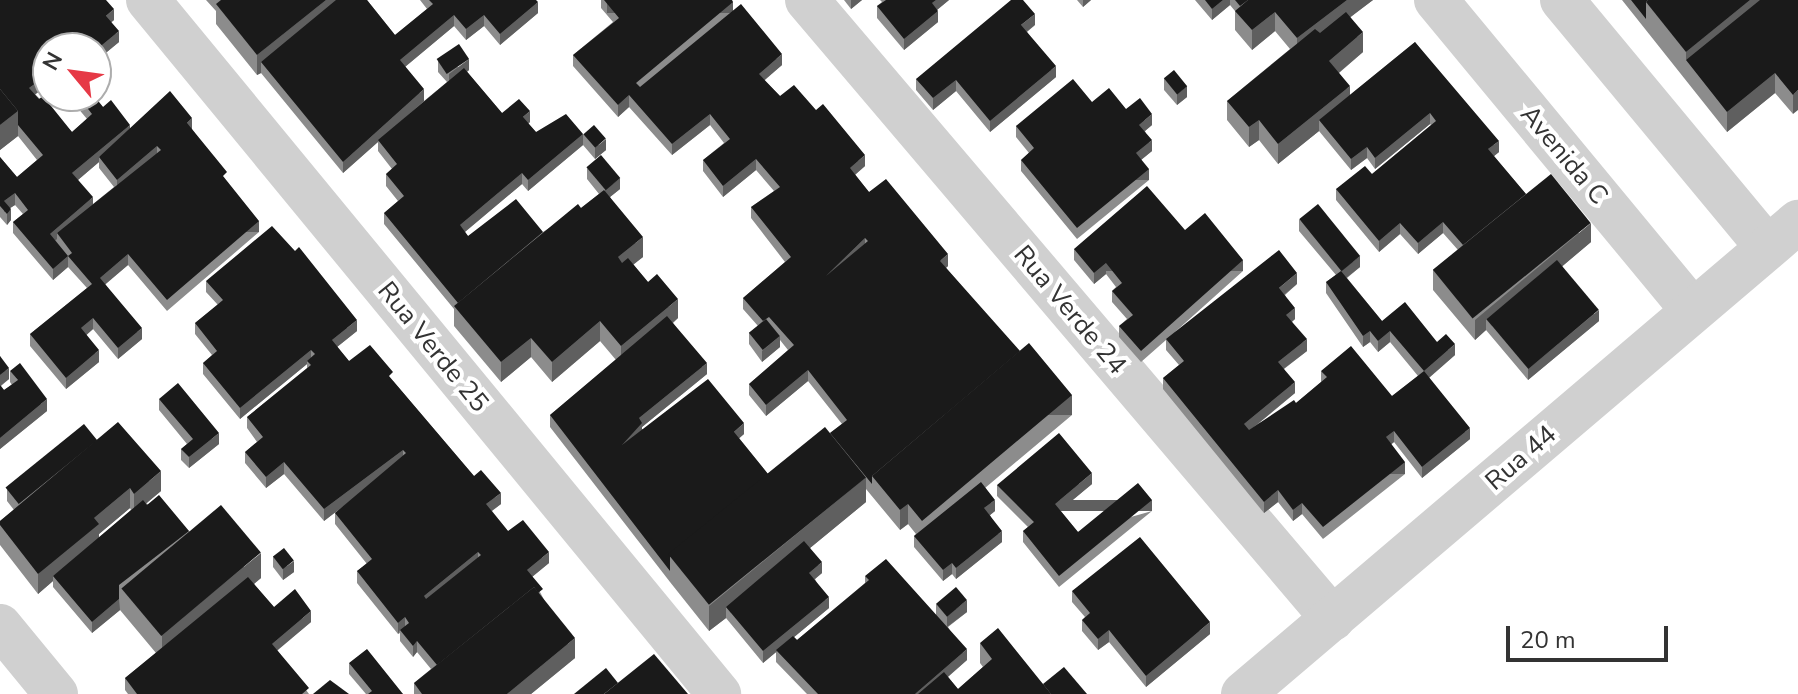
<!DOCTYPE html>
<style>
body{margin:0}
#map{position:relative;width:1798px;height:694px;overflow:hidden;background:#fff;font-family:"Nunito Sans",sans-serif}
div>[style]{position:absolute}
.minor>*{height:44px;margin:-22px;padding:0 22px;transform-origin:22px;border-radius:22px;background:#d0d0d0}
.wall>*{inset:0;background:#8c8c8c}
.shaded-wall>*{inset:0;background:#5f5f5f;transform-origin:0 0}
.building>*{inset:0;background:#1a1a1a;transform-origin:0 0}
span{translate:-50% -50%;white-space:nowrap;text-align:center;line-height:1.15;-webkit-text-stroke:8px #fff;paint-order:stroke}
.street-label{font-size:26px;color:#333}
.north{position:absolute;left:32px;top:32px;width:80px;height:80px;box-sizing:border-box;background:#fff;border:2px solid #adadad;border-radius:50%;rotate:299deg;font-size:22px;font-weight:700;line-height:32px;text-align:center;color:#333}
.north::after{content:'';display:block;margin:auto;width:28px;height:36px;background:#e63946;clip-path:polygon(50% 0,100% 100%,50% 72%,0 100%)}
.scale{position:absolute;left:1506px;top:626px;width:162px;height:36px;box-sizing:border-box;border:4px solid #333;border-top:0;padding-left:10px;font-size:24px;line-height:28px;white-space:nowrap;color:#333;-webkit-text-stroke:6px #fff;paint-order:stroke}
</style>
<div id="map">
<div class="minor">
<i style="left:148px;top:0;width:899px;rotate:50.55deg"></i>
<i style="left:807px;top:0;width:812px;rotate:49.64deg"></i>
<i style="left:1436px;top:0;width:402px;rotate:50.4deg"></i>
<i style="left:1562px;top:0;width:321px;rotate:50.3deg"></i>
<i style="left:0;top:626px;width:88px;rotate:50.5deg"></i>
<i style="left:1243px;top:694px;width:729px;rotate:-40.38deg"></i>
</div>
<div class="wall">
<i style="clip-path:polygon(evenodd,0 0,114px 20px,111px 22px,119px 42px,96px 61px,96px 48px,48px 48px,35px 94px,72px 132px,87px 119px,77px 107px,70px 112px,62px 109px,55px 96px,94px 96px,103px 107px,130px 128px,192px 129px,259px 232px,167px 311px,128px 265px,105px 284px,142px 339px,118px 359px,93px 329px,86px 335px,99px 362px,66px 389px,30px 346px,30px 334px,87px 288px,68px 267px,53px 280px,13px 233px,13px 222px,23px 214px,15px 205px,10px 208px,11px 220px,7px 225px,0 217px,0 157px,17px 177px,37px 160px,18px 136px,0 150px,0 0,99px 162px,99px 168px,114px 187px,93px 204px,78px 180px,99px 162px)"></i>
<i style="clip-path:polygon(206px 0,367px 0,395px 35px,427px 9px,420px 0,536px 0,538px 13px,500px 45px,484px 26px,466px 40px,454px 26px,405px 67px,424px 101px,447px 82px,438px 72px,438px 61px,469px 70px,467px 72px,502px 113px,530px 122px,528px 124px,536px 132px,583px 134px,606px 150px,595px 159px,583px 145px,528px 191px,522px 184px,465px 232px,468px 236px,543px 232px,581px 208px,599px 194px,587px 179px,587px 168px,620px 189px,610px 197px,643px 257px,633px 264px,678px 318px,673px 323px,707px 374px,642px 427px,642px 429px,744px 434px,739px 438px,768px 474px,830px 433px,842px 424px,808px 381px,766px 416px,749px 395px,749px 384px,788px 350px,780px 340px,780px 347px,762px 362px,749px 344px,749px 333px,758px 326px,743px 309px,743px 298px,785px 262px,751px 218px,751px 207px,774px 191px,756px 170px,723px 197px,703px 171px,703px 160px,724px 143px,710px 125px,672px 155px,629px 107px,618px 117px,573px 66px,573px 55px,613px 22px,601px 8px,601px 0,732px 0,733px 10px,782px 65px,764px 80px,780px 96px,865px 166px,855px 175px,869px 192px,948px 266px,946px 268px,1072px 415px,985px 488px,995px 511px,990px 515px,1002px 542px,956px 579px,952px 574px,943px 581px,914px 547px,914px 536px,916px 534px,908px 524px,900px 530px,866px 489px,866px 502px,810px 548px,822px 573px,815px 579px,829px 608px,794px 637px,797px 640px,865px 583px,865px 576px,936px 615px,936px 604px,967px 612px,948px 627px,967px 660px,948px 677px,958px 689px,983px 667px,980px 663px,980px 643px,1043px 684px,1087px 694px,807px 694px,776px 662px,776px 652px,763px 663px,726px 618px,709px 631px,670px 582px,550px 427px,550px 415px,616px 360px,600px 341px,552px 382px,531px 357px,501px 382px,454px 326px,454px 309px,384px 224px,384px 213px,398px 201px,386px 186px,386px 174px,392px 169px,378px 151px,378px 142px,343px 173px,261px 73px,257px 75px,216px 24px,216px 11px)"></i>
<i style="clip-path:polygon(844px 0,862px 0,851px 9px)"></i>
<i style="clip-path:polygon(880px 0,949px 0,937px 10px,938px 22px,904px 50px,877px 18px,877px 6px,882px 2px)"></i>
<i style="clip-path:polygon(1077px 0,1091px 0,1083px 7px)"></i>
<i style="clip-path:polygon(1195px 0,1373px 0,1350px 17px,1363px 52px,1339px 73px,1350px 95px,1415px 42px,1499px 152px,1494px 156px,1526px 194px,1591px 242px,1562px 266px,1599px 321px,1528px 380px,1486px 330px,1475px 340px,1433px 290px,1433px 270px,1458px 250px,1443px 233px,1418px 254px,1400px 234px,1379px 252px,1336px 200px,1336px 189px,1372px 174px,1431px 125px,1430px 124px,1375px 169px,1367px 158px,1351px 170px,1319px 131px,1278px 164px,1259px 140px,1249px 147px,1227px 120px,1227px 101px,1290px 49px,1275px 31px,1252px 50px,1235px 30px,1235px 11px,1230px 5px,1212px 20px)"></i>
<i style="clip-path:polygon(1622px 0,1798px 0,1793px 114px,1775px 93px,1727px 132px)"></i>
<i style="clip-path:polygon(1035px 25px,1027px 32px,1056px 77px,990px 132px,956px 91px,933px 110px,916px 90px,916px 79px)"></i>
<i style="clip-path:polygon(1164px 78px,1187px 97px,1177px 105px,1164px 90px)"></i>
<i style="clip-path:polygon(1092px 102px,1126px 109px,1152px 125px,1145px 131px,1152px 151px,1141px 160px,1149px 180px,1077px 239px,1021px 171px,1021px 160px,1029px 153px,1016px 137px,1016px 126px)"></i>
<i style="clip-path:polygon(1299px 219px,1360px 267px,1347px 278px,1382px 321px,1437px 342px,1455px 355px,1429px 378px,1470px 439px,1422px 478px,1394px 442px,1391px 444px,1405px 474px,1323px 539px,1302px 514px,1293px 521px,1278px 502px,1264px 513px,1163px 389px,1163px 378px,1179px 365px,1166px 350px,1166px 340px,1141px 362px,1119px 337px,1119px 326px,1127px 319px,1112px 302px,1112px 291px,1116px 287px,1106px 274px,1094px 284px,1074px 260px,1074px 249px,1185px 230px,1243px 271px,1175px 332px,1297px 284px,1285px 295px,1295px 319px,1292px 322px,1307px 351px,1284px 369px,1295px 393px,1258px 424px,1296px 403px,1321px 382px,1321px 371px,1392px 396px,1418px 376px,1390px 342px,1378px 352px,1370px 342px,1363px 347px,1326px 293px,1326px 282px,1336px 275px,1299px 231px)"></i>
<i style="clip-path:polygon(206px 281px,357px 331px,337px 347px,349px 361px,393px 381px,474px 476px,501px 504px,492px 511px,508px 531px,549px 563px,532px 577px,575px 658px,531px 694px,414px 694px,414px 683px,431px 669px,417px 652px,413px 657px,400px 641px,400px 633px,398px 634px,357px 583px,357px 571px,367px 564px,335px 524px,335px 513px,344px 505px,324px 521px,284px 474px,266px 488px,245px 463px,245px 452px,257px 442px,247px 428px,247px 417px,307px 368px,307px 364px,240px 419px,203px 374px,203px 363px,212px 355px,195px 334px,195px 323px,218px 305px,206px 292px)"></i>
<i style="clip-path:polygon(0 356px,9px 379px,1px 386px,4px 390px,12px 385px,10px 382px,10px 371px,47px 411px,0 449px)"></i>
<i style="clip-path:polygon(159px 399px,219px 444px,189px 468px,181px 460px,181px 449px,187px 444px,159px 410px)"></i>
<i style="clip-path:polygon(evenodd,97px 440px,161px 491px,146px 503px,261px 578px,254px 584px,274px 607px,311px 622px,277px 650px,309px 694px,128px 694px,125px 690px,125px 678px,156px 653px,120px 610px,92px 633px,53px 587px,53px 581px,38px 594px,0 545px,0 521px,14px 510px,7px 501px,7px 490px,97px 440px,130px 508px,131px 510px,99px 538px,99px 534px,130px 508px)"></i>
<i style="clip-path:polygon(1092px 484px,1060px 510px,1078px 532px,1152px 511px,1059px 587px,1023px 542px,1023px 531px,1028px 527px,997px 496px,997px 485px)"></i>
<i style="clip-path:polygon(273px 556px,294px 572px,283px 580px,273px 567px)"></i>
<i style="clip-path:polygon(1072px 591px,1210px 634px,1146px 687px,1109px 642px,1098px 650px,1082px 631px,1082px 620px,1085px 617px,1072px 602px)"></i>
<i style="clip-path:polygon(349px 663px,403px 694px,366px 694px,349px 674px)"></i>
</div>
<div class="shaded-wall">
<i style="clip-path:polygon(326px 0,350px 0,261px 62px,261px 73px,257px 75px,257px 55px)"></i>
<i style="clip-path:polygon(851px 0,862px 0,851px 9px)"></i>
<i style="clip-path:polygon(936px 0,949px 0,932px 14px,932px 3px)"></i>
<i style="clip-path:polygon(1083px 0,1091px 0,1083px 7px)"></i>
<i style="clip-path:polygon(1223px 0,1230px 0,1230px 5px,1212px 20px,1212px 9px)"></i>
<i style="clip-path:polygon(1347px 0,1373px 0,1297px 58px,1297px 38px)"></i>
<i style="clip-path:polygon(1750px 0,1785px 0,1686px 60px,1686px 52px)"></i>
<i style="clip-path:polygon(538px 2px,538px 13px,500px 45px,500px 34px)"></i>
<i style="left:733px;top:2px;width:11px;height:126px;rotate:90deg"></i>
<i style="clip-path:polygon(114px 9px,114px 20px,106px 27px,106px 16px)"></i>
<i style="clip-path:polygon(938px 11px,938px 22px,904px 50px,904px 39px)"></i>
<i style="clip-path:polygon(1275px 12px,1275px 31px,1252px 50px,1252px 30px)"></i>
<i style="clip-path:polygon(1035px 14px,1035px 25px,1021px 36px,1021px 25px)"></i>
<i style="clip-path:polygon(454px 15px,454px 26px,400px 71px,400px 60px)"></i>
<i style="clip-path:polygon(484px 15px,484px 26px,466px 40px,466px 29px)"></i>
<i style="clip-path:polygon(119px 31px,119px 42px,96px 61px,96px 50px)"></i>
<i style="clip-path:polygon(1363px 32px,1363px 52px,1329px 81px,1329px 61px)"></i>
<i style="clip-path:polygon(782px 54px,782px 65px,759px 85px,759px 74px)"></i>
<i style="clip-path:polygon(469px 59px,469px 70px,449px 85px,449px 74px)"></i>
<i style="clip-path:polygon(1056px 66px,1056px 77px,990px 132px,990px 121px)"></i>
<i style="clip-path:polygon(1775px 73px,1775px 93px,1727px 132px,1727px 112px)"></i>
<i style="clip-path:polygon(48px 74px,48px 85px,29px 99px,29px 88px)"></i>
<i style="clip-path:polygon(956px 80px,956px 91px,933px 110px,933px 98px)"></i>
<i style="clip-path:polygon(1187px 86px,1187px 97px,1177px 105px,1177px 94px)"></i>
<i style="clip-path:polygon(1350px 86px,1350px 106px,1319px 120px,1319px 131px,1278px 164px,1278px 144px)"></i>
<i style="clip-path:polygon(424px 89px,424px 101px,343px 173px,343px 162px)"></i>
<i style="clip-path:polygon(1798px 90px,1798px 110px,1793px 114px,1793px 95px)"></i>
<i style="clip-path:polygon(629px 95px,629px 107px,618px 117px,618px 105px)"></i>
<i style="clip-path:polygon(77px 96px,77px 107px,70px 112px,70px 101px)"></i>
<i style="clip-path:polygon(18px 111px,18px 136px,0 150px,0 125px)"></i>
<i style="clip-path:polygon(530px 111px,530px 122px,523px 128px,523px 117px)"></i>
<i style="clip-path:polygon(1430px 113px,1430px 124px,1375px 169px,1375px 158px)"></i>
<i style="clip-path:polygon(710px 114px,710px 125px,672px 155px,672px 144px)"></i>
<i style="clip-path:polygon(1152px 114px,1152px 125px,1139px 136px,1139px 125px)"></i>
<i style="clip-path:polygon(192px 118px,192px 129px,187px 134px,187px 123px)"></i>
<i style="clip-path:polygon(1259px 120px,1259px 140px,1249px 147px,1249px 127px)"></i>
<i style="clip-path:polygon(130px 125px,130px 136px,99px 157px,99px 162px,72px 185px,72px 173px)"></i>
<i style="clip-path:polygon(583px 134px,583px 145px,528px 191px,528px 180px)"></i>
<i style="clip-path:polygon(606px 139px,606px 150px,595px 159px,595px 148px)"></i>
<i style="clip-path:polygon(1152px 140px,1152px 151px,1136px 164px,1136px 153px)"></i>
<i style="clip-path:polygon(1499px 141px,1499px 152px,1488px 161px,1488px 149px)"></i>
<i style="clip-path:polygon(157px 146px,157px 157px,117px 191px,117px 180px)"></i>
<i style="clip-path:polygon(1367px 147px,1367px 158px,1351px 170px,1351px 159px)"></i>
<i style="clip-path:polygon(865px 155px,865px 166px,850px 179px,850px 168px)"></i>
<i style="clip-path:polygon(756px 159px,756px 170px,723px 197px,723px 186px)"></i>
<i style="left:1149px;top:169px;width:11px;height:93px;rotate:90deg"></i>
<i style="clip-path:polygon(522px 173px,522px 184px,460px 236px,460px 225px)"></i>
<i style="clip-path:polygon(620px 178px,620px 189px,605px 201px,605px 190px)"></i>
<i style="clip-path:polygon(15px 193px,15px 205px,4px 212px,4px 201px)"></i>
<i style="clip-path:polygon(93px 197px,93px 208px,57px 233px,57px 239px,50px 245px,50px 234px)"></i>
<i style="clip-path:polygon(11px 209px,11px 220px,7px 225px,7px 214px)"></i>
<i style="left:259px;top:221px;width:11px;height:121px;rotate:90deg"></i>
<i style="clip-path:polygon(1443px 222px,1443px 233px,1418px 254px,1418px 243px)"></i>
<i style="clip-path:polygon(1400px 223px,1400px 234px,1379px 252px,1379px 241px)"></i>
<i style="clip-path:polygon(1591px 223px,1591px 242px,1492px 326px,1486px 319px,1486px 330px,1475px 340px,1475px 320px)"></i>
<i style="clip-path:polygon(643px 237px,643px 257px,618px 277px,618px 257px)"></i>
<i style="clip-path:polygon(865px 238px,865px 249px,826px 276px)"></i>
<i style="clip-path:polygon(128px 254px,128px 265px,100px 289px,100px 278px)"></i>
<i style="clip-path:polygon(948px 254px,948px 266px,940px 273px,940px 261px)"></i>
<i style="clip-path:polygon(68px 256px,68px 267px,53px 280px,53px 269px)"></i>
<i style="clip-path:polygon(1360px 256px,1360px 267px,1341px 282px,1341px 271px)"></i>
<i style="left:1243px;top:260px;width:11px;height:137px;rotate:90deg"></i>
<i style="clip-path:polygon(1106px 263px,1106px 274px,1094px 284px,1094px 273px)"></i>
<i style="clip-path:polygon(1297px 273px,1297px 284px,1279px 299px,1279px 288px)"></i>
<i style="clip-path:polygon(678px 299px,678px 318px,621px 366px,621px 346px)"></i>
<i style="clip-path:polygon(1295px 308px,1295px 319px,1286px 326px,1286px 315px)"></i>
<i style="clip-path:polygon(1599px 310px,1599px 321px,1528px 380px,1528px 369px)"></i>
<i style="clip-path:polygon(93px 318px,93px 329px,81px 340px,81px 328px)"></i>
<i style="clip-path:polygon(357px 320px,357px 331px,332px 351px,332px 340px)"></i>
<i style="clip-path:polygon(600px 321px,600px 341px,552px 382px,552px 362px)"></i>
<i style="clip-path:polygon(142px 328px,142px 339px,118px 359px,118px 348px)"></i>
<i style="clip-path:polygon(1370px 331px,1370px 342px,1363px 347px,1363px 336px)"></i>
<i style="clip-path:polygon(1390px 331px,1390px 342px,1378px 352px,1378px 341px)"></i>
<i style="clip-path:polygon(780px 336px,780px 347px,762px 362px,762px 351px)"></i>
<i style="clip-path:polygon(531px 338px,531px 357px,501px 382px,501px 362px)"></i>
<i style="clip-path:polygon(1307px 339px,1307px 351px,1278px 373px,1278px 362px)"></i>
<i style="clip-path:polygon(1455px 344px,1455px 355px,1424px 382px,1424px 371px)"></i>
<i style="clip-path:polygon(99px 350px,99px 362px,66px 389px,66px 378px)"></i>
<i style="clip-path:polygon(311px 350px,311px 361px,307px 361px,307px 364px,240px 419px,240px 408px)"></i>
<i style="clip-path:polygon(707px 363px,707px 374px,642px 427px,642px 434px,622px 445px,639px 418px)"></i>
<i style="clip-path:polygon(9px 368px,9px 379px,0 386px,0 375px)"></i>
<i style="clip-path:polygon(808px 370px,808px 381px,766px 416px,766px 405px)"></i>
<i style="clip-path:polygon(1295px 382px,1295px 393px,1244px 435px,1244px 424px)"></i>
<i style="left:1072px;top:395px;width:20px;height:196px;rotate:90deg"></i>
<i style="clip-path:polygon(47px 399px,47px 411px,0 449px,0 438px)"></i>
<i style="clip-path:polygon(744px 423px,744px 434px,734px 443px,734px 432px)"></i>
<i style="clip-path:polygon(1470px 428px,1470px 439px,1422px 478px,1422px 467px)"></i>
<i style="clip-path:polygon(1394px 431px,1394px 442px,1386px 449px,1386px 437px)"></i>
<i style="clip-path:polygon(219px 433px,219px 444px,189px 468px,189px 457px)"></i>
<i style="clip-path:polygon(403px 450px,403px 461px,324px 521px,324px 509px)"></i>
<i style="clip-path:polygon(284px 462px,284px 474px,266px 488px,266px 477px)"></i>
<i style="left:1405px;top:462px;width:12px;height:105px;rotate:90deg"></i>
<i style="clip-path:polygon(161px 471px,161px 491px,134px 514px,134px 494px)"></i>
<i style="clip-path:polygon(1092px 473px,1092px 484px,1055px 515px,1055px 504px)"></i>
<i style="clip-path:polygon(866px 477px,866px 502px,731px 613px,726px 607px,726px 618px,709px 631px,709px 606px)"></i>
<i style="clip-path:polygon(130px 488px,130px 508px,99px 534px,99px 544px,53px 576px,53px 581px,38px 594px,38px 574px,94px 518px)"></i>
<i style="clip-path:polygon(1278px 490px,1278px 502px,1264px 513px,1264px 502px)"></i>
<i style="clip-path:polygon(501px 493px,501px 504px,486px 515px,486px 504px)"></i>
<i style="clip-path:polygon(995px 500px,995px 511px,984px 520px,984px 508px)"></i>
<i style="left:1152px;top:500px;width:11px;height:120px;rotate:90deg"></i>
<i style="clip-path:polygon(1302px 503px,1302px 514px,1293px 521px,1293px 510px)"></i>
<i style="clip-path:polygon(908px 504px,908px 524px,900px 530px,900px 510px)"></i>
<i style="clip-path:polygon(1002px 531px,1002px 542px,956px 579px,956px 568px)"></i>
<i style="clip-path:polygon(478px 552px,478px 563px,424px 607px,424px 596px)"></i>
<i style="clip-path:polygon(549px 552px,549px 563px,527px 581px,527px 570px)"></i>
<i style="clip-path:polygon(261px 553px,261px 578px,162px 660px,162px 634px)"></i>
<i style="clip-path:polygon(294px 561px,294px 572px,283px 580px,283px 569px)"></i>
<i style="clip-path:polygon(822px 562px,822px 573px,809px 584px,809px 573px)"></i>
<i style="clip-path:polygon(952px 563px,952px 574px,943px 581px,943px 570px)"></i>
<i style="clip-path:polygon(829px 597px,829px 608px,763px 663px,763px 651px)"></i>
<i style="clip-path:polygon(119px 599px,120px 610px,92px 633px,92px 622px)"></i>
<i style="clip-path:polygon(967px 600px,967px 612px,947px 627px,947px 616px)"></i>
<i style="clip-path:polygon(311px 611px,311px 622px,272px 655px,272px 644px)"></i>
<i style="clip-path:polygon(405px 617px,405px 629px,400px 630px,398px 634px,398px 623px)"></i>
<i style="clip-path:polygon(1210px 622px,1210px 634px,1146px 687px,1146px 676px)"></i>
<i style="clip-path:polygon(1109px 630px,1109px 642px,1098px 650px,1098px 639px)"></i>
<i style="clip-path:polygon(575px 638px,575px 658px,531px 694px,507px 694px)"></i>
<i style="clip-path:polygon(417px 641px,417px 652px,413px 657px,413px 646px)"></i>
<i style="clip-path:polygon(967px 649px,967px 660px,928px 694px,915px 694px)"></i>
</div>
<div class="building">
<i style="clip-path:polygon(0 0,106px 0,114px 9px,106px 16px,119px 31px,96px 50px,96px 48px,48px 48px,48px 74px,29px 88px,39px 99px,43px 96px,72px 132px,92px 114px,78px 96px,94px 96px,103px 107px,111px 100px,130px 125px,72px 173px,93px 197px,50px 234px,68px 256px,72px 253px,57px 233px,161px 150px,157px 146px,117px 180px,99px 157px,170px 91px,192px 118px,187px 123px,227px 172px,223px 176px,259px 221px,167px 300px,128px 254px,100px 278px,142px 328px,118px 348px,93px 318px,81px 328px,99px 350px,66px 378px,30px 334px,92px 284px,68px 256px,53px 269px,13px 222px,28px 210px,15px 193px,4px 201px,11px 209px,7px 214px,0 206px,0 157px,17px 177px,43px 155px,18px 125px,18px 111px,0 89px)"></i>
<i style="clip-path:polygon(221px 0,326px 0,257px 55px,216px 4px)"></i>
<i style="clip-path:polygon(336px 0,367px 0,395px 35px,433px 4px,429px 0,536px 0,538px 2px,500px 34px,484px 15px,466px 29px,454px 15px,400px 60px,424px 89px,343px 162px,261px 62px)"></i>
<i style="clip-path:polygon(evenodd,604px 0,732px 0,733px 2px,636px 83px,640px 87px,741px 4px,782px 54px,759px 74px,780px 96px,794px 85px,816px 110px,823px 104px,865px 155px,850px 168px,869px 192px,886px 179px,948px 254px,940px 261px,1020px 351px,872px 476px,872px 484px,830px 433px,847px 420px,808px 370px,766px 405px,749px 384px,794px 345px,769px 317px,763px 321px,743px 298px,791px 257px,751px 207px,780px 187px,756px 159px,723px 186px,703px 160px,730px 139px,710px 114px,672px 144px,629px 95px,618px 105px,573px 55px,619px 18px,604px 0,865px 238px,868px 241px,826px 276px,865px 238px)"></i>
<i style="clip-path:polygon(886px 0,936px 0,932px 3px,938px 11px,904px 39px,877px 6px)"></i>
<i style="clip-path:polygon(1011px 0,1023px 0,1035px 14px,1021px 25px,1056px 66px,990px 121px,956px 80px,933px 98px,916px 79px)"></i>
<i style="clip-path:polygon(1205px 0,1223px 0,1212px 9px)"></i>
<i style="clip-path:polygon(1235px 0,1248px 0,1240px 6px)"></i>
<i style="clip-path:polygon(1248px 0,1347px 0,1297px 38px,1275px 12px,1252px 30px,1235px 11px)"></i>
<i style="clip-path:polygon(1631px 0,1648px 0,1646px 2px,1646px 19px)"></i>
<i style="clip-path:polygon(1648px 0,1750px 0,1686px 52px,1646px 2px)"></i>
<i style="clip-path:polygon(1760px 0,1798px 0,1798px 90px,1793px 95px,1775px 73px,1727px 112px,1686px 60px)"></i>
<i style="clip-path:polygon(1346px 12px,1363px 32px,1329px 61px,1350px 86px,1278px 144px,1259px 120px,1249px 127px,1227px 101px,1315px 29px,1320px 33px)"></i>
<i style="clip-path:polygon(1415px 42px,1499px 141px,1488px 149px,1526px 194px,1463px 245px,1443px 222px,1418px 243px,1400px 223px,1379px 241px,1336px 189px,1365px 166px,1372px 174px,1436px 121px,1430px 113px,1375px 158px,1367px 147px,1351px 159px,1319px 120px)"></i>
<i style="left:459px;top:44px;width:18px;height:27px;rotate:56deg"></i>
<i style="clip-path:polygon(464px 68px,502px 113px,519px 99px,530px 111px,523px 117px,536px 132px,566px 114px,583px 134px,528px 180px,522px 173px,460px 225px,468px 236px,516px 199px,543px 232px,458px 303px,384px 213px,404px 196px,386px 174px,397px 164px,378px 140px)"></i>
<i style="left:1174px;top:70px;width:21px;height:13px;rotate:51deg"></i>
<i style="clip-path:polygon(1073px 79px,1092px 102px,1109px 88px,1126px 109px,1140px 98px,1152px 114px,1139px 125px,1152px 140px,1136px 153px,1149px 169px,1077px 228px,1021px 160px,1034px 148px,1016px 126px)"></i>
<i style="clip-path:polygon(0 89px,18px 111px,0 125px)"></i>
<i style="clip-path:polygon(61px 96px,77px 96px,70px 101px)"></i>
<i style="left:594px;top:125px;width:18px;height:14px;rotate:49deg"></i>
<i style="left:601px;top:155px;width:30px;height:19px;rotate:50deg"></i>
<i style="left:1551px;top:174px;width:63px;height:152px;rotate:51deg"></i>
<i style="clip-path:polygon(1147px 186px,1185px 230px,1205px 213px,1243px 260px,1141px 351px,1119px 326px,1133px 315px,1112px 291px,1122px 283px,1106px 263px,1094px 273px,1074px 249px)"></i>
<i style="clip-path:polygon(604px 190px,643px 237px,618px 257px,622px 263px,628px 258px,648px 282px,657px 274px,678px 299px,621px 346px,600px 321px,552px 362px,531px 338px,501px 362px,454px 306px,578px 204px,581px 208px)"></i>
<i style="left:1318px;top:204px;width:67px;height:24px;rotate:51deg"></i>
<i style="clip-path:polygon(evenodd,272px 226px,295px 251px,299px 247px,357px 320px,332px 340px,349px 361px,370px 345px,393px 372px,389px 376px,474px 476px,481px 470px,501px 493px,486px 504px,508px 531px,523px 520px,549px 552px,527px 570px,543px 589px,538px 593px,534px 587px,437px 665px,417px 641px,413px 646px,400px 630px,409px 623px,405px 617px,398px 623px,357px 571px,372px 559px,335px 513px,406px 453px,403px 450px,324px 509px,284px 462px,266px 477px,245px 452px,263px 437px,247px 417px,311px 365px,307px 361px,315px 354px,311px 350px,240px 408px,203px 363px,217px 351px,195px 323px,223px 300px,206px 281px,272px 226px,478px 552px,481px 555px,426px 599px,424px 596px,478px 552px)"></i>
<i style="clip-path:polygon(1279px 250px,1297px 273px,1279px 288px,1295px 308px,1286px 315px,1307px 339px,1278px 362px,1295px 382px,1244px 424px,1249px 430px,1294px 400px,1296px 403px,1327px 377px,1321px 371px,1351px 346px,1392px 396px,1424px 371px,1470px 428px,1422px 467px,1394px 431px,1386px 437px,1405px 462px,1323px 527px,1302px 503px,1293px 510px,1278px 490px,1264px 502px,1163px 378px,1184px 361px,1166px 339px)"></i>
<i style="left:1557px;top:260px;width:65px;height:92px;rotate:50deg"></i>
<i style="clip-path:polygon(1341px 271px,1382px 321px,1405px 302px,1437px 342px,1446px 334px,1455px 344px,1424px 371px,1390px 331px,1378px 341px,1370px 331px,1363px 336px,1326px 282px)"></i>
<i style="clip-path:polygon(667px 316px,707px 363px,639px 418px,642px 423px,622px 445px,708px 379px,744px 423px,734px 432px,768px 474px,670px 557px,670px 571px,550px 415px)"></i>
<i style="left:766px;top:319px;width:22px;height:22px;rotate:51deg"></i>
<i style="clip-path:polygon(1029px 343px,1072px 395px,922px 521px,908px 504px,900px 510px,872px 476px)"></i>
<i style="clip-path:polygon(0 356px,9px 368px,0 375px)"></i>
<i style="clip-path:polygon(20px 363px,47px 399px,0 438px,0 385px,4px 390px,18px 380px,10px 371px)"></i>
<i style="clip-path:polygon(178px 383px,219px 433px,189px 457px,181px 449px,193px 439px,159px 399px)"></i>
<i style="clip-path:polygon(118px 422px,161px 471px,134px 494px,130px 488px,94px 518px,99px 524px,38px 574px,0 525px,0 521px)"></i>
<i style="left:84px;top:424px;width:21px;height:101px;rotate:51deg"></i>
<i style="left:825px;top:427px;width:65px;height:202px;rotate:51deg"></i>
<i style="clip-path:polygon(1059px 433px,1092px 473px,1055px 504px,1078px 532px,1138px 483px,1152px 500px,1059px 576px,1023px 531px,1034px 522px,997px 485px)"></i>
<i style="clip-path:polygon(981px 482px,995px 500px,984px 508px,1002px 531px,956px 568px,952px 563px,943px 570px,914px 536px)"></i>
<i style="clip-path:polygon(159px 495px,189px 531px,119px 585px,119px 599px,92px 622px,53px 576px,143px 500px,147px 505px)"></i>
<i style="left:221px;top:505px;width:62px;height:130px;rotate:50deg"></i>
<i style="clip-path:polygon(1140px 537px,1210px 622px,1146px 676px,1109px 630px,1098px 639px,1082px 620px,1090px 613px,1072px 591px)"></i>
<i style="clip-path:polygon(804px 541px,822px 562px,809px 573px,829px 597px,763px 651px,726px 607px)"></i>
<i style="left:284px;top:548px;width:16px;height:14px;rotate:52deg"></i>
<i style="clip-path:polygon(886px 559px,967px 649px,915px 694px,818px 694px,776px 650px,793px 636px,797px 640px,869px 580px,865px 576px)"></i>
<i style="clip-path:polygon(248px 577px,274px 607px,295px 589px,311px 611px,272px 644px,309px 688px,302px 694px,137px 694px,125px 678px)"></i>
<i style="clip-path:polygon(534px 587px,575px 638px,507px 694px,422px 694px,414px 683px)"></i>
<i style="left:956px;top:587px;width:17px;height:26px;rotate:50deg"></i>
<i style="clip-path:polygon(998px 628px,1051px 694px,918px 694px,944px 672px,958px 689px,992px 659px,980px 643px)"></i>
<i style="clip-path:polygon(367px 649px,403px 694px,368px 694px,372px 691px,349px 663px)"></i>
<i style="clip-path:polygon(654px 654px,688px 694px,604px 694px)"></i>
<i style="clip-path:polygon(1064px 667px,1087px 694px,1051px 694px,1043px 684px)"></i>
<i style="clip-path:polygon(606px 668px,618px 683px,604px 694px,574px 694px)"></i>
<i style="clip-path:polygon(330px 680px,349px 694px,313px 694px)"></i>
</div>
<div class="street-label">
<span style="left:1564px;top:155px;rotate:50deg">Avenida C</span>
<span style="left:1070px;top:310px;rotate:50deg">Rua Verde 24</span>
<span style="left:433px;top:347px;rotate:51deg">Rua Verde 25</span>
<span style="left:1521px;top:458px;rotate:-41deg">Rua 44</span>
</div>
<div class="north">N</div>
<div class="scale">20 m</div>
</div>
